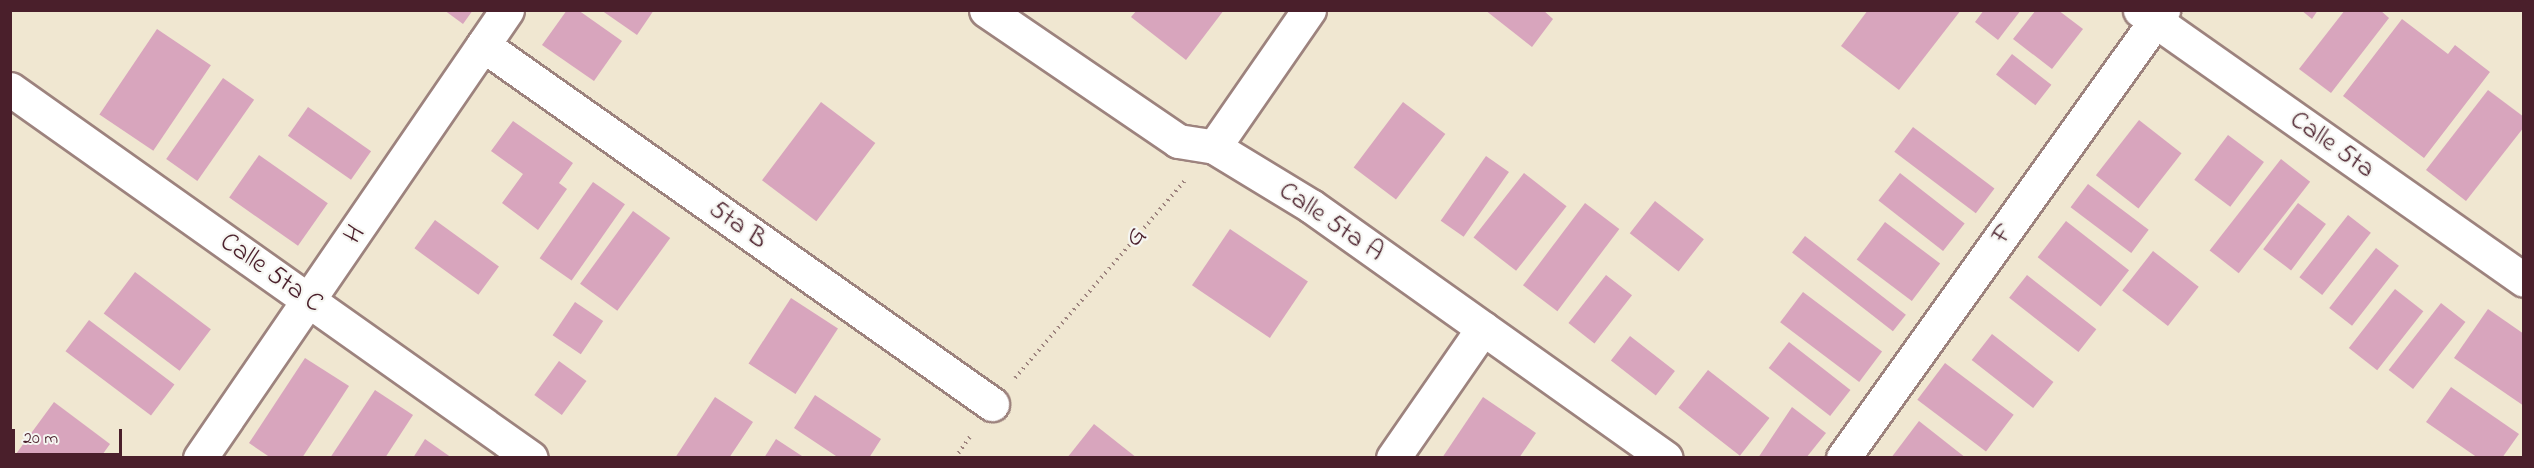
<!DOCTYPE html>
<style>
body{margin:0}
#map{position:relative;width:2534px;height:468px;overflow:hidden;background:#f0e7d1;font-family:"Indie Flower",sans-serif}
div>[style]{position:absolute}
.building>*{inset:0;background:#d8a5bd;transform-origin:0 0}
.path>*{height:4px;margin-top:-2px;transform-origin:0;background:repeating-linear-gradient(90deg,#9d837e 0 1.5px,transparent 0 6px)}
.roads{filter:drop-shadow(2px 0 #9d837e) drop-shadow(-2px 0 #9d837e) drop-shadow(0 2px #9d837e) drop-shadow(0 -2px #9d837e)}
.minor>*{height:33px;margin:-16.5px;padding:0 16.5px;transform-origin:16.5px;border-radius:16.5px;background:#fff}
span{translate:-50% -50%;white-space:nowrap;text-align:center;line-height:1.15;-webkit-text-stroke:4.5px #f6f6f2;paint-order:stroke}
.street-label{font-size:27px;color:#4a1f2b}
.frame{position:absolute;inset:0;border:12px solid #4a1f2b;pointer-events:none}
.scale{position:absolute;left:12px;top:429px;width:110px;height:27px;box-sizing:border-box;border:3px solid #4a1f2b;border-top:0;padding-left:8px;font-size:18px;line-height:21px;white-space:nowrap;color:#4a1f2b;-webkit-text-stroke:4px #f6f6f2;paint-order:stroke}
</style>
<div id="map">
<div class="building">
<i style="clip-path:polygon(444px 10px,473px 10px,463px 24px)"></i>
<i style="clip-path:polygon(567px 10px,578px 10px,622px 41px,594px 81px,542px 45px)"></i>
<i style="clip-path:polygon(601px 10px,654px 10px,637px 35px)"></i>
<i style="clip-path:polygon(1137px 10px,1224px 10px,1186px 60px,1131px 17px)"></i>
<i style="clip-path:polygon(1485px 10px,1543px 10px,1553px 19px,1532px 47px)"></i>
<i style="clip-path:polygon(1868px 10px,1961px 10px,1899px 90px,1841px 46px)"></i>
<i style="clip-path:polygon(1984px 10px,2021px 10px,1998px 40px,1975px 22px)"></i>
<i style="clip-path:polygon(2036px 10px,2058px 10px,2083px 29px,2052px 69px,2013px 39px)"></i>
<i style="clip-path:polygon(2301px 10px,2318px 10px,2312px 19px)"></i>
<i style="clip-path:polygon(2345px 10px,2380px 10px,2389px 18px,2331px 93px,2299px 69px)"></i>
<i style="clip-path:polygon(2402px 19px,2448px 54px,2455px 45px,2490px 72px,2424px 158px,2343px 96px)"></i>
<i style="left:157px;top:29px;width:65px;height:103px;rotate:34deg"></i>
<i style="left:2012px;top:54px;width:50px;height:26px;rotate:38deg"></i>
<i style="left:223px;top:78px;width:38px;height:99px;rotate:35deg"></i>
<i style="clip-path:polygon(2488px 90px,2524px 117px,2524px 127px,2466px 201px,2426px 170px)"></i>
<i style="left:821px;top:102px;width:68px;height:98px;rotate:37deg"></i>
<i style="left:1403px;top:102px;width:53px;height:82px;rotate:37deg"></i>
<i style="left:308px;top:107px;width:77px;height:35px;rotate:35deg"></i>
<i style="left:2139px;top:120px;width:54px;height:70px;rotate:38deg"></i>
<i style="clip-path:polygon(513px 121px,573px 163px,559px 183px,567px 189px,538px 230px,502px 203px,523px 174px,491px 151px)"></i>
<i style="left:1913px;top:127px;width:102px;height:31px;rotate:37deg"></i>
<i style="left:2228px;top:135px;width:45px;height:56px;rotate:37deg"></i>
<i style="left:259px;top:155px;width:84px;height:52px;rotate:35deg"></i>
<i style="left:1486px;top:156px;width:28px;height:79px;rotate:35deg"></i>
<i style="left:2281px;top:159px;width:37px;height:116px;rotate:38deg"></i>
<i style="left:1524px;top:173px;width:54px;height:82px;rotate:38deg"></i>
<i style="left:1900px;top:173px;width:82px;height:35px;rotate:38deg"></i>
<i style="left:593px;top:182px;width:39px;height:93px;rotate:35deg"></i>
<i style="left:2088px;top:184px;width:76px;height:29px;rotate:37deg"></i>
<i style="left:1655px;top:201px;width:62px;height:41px;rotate:38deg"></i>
<i style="left:1585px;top:203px;width:43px;height:103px;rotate:37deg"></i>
<i style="left:2298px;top:203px;width:35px;height:58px;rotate:37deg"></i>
<i style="left:633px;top:211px;width:46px;height:90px;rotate:36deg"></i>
<i style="left:2348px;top:215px;width:29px;height:79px;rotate:38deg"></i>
<i style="left:435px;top:220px;width:79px;height:35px;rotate:36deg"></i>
<i style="left:2066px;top:221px;width:80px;height:46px;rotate:38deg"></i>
<i style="left:1885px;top:222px;width:69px;height:47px;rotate:37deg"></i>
<i style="left:1230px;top:229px;width:94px;height:68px;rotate:34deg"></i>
<i style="left:1805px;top:236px;width:128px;height:21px;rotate:38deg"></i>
<i style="left:2376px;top:248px;width:29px;height:76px;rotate:38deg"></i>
<i style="left:2153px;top:251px;width:58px;height:50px;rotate:38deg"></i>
<i style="left:135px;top:272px;width:95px;height:52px;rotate:37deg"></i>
<i style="left:1606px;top:275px;width:33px;height:61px;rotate:38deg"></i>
<i style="left:2027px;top:275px;width:88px;height:29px;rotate:38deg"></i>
<i style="left:2395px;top:289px;width:36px;height:75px;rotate:38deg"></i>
<i style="left:1803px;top:292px;width:99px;height:38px;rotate:37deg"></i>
<i style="left:791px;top:298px;width:56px;height:78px;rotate:33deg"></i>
<i style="left:575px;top:302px;width:34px;height:40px;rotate:34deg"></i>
<i style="left:2441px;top:303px;width:31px;height:85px;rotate:38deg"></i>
<i style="clip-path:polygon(2488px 309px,2524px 334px,2524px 406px,2454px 358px)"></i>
<i style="left:89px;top:320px;width:107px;height:39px;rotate:37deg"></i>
<i style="left:1992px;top:334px;width:78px;height:33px;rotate:38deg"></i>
<i style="left:1630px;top:336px;width:57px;height:31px;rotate:38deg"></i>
<i style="left:1789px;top:342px;width:78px;height:33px;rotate:38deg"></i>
<i style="clip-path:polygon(305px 358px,349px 386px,302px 458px,271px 458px,249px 443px)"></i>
<i style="left:559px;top:361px;width:34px;height:42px;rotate:36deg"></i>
<i style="left:1945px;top:363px;width:86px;height:46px;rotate:37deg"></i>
<i style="left:1708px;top:370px;width:78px;height:48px;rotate:38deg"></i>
<i style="clip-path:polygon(2451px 387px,2519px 434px,2502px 458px,2478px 458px,2426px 422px)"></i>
<i style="clip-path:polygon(375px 390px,413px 415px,385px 458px,330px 458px)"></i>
<i style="clip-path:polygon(815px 395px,881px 439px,869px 458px,839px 458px,794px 428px)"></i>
<i style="clip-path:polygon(715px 397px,753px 422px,729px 458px,675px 458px)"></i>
<i style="clip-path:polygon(1483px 397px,1536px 433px,1519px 458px,1442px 458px)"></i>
<i style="clip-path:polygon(54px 402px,110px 444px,100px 458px,13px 458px)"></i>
<i style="clip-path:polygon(1792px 407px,1826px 433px,1806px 458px,1758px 458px)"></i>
<i style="clip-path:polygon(1919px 421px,1966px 458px,1891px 458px)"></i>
<i style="clip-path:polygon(1094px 424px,1137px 458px,1067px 458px)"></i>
<i style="clip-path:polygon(425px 439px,452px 458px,413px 458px)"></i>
<i style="clip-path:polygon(776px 439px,805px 458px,764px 458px)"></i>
</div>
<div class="path">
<i style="left:1015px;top:378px;width:262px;rotate:-49.3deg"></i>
<i style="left:955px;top:458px;width:29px;rotate:-55deg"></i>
</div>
<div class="roads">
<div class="minor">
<i style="left:986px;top:10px;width:232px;rotate:34.3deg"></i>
<i style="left:1178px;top:141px;width:36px;rotate:9deg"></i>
<i style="left:1214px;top:147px;width:114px;rotate:31.3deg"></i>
<i style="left:1311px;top:206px;width:435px;rotate:35.4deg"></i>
<i style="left:2140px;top:10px;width:469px;rotate:35.1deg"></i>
<i style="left:483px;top:45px;width:623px;rotate:35.2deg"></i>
<i style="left:10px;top:89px;width:638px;rotate:35.31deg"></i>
<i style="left:1214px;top:147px;width:167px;rotate:-55.3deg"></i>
<i style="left:200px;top:458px;width:543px;rotate:-55.58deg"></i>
<i style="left:1393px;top:458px;width:158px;rotate:-55.3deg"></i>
<i style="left:1843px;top:458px;width:551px;rotate:-54.46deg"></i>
</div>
</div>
<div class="street-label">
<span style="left:2332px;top:145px;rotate:35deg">Calle 5ta</span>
<span style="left:1331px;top:222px;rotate:34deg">Calle 5ta A</span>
<span style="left:738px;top:225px;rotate:35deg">5ta B</span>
<span style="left:2003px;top:234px;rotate:-54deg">F</span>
<span style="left:355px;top:235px;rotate:-56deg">H</span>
<span style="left:1136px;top:237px;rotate:-49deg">G</span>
<span style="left:271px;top:273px;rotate:35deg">Calle 5ta C</span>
</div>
<div class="frame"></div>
<div class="scale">20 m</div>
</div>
